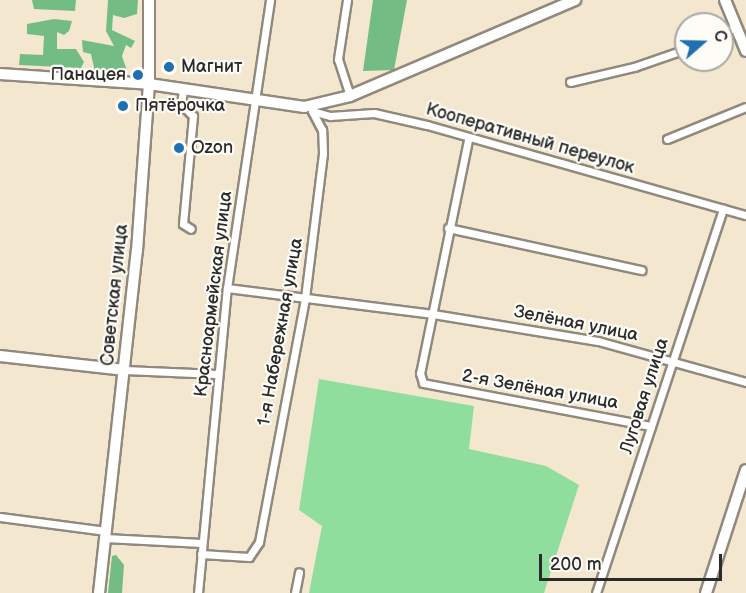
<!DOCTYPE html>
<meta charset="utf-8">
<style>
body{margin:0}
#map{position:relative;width:746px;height:593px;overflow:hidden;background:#f4e7cf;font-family:"Balsamiq Sans",sans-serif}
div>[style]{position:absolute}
.green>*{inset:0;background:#8fde9d}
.forest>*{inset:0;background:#73bd84}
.roads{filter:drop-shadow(2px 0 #90897d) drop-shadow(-2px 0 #90897d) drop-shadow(0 2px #90897d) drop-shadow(0 -2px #90897d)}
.street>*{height:7px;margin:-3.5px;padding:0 3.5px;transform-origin:3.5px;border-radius:3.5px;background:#fff}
.secondary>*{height:10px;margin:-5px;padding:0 5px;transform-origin:5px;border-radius:5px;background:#fff}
.dots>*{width:16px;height:16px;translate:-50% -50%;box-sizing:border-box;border:3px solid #fdfcf7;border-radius:50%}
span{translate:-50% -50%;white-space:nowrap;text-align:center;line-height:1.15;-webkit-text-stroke:4.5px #fdfcf7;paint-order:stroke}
.poi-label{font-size:18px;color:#2b2b2b}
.left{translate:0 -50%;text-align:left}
.right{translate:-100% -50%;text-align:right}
.street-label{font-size:18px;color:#2b2b2b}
.north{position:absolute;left:674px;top:12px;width:60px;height:60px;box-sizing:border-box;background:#fdfcf7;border:2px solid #a9a8a5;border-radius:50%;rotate:70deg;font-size:16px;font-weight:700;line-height:24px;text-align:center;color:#2b2b2b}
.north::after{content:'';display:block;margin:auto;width:21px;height:27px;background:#1f6fb2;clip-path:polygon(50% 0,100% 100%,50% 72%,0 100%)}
.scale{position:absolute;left:539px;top:554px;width:183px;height:27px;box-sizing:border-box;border:3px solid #2b2b2b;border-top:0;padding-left:8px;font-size:18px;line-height:21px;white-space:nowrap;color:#2b2b2b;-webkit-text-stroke:4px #fdfcf7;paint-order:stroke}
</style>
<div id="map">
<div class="green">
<i style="clip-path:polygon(319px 379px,474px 406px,469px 449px,546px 466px,579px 485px,544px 593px,309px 593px,322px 526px,299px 510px)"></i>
</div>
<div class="forest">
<i style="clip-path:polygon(32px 0,76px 0,75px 11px,34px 9px)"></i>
<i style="clip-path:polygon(108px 0,138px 0,137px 14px,124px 18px,113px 15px,112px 30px,135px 41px,131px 48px,126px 45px,122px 56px,127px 71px,117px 75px,95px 72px,91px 54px,83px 52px,82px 40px,114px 46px,106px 31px)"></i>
<i style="clip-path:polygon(373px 0,407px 0,394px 70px,363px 71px)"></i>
<i style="clip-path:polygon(54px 19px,72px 21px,69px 31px,64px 35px,57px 32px,57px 49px,76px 49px,84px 62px,81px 68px,19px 65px,20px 54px,43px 55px,44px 36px,27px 34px,27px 24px)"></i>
<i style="clip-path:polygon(116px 555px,124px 565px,122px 593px,108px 593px,112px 556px)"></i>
</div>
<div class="roads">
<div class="street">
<i style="left:347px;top:0;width:60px;rotate:98.7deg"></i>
<i style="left:338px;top:59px;width:39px;rotate:72deg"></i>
<i style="left:722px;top:33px;width:15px;rotate:-23deg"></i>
<i style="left:570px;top:82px;width:66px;rotate:-13.2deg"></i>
<i style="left:634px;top:67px;width:55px;rotate:-19.1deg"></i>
<i style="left:183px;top:90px;width:14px;rotate:98deg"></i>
<i style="left:181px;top:104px;width:17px;rotate:45deg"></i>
<i style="left:193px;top:116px;width:108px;rotate:95.3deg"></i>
<i style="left:183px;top:224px;width:9px;rotate:32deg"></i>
<i style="left:312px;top:111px;width:19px;rotate:16deg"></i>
<i style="left:330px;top:116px;width:44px;rotate:-3.9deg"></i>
<i style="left:374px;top:113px;width:54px;rotate:12.8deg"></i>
<i style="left:427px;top:125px;width:331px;rotate:15.8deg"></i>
<i style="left:667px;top:139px;width:85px;rotate:-22.1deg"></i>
<i style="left:468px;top:140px;width:238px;rotate:101.6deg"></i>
<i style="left:420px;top:373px;width:10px;rotate:73deg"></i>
<i style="left:423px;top:383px;width:232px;rotate:10.7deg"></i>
<i style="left:448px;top:228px;width:198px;rotate:12.3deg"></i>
<i style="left:227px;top:288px;width:208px;rotate:7.2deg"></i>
<i style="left:433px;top:314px;width:167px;rotate:9.3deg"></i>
<i style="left:598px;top:341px;width:154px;rotate:15.5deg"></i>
<i style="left:125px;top:370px;width:92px;rotate:2.5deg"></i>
<i style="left:0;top:517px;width:107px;rotate:7.5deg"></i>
<i style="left:105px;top:538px;width:97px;rotate:3deg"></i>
<i style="left:201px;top:554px;width:48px;rotate:3.6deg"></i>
<i style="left:249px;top:557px;width:18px;rotate:-56deg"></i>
<i style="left:259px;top:542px;width:248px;rotate:-79.3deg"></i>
<i style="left:305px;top:298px;width:146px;rotate:-82.9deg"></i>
<i style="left:323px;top:153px;width:23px;rotate:-92deg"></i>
<i style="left:322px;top:130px;width:21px;rotate:-118deg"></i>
<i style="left:198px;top:593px;width:306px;rotate:-84.6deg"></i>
<i style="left:227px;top:288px;width:291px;rotate:-81.5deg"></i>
<i style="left:295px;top:593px;width:21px;rotate:-79deg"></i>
<i style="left:596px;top:593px;width:405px;rotate:-71.7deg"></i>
</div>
<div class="secondary">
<i style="left:725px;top:0;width:55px;rotate:67.6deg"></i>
<i style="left:0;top:74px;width:149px;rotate:3.8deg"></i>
<i style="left:149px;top:84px;width:157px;rotate:8.4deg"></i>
<i style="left:304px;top:107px;width:47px;rotate:-13.4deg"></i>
<i style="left:350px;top:96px;width:245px;rotate:-23.1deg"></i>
<i style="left:0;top:356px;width:126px;rotate:6.4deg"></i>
<i style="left:99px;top:593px;width:344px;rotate:-83.7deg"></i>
<i style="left:137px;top:251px;width:167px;rotate:-85.9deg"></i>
<i style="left:149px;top:84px;width:84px;rotate:-90deg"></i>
<i style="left:706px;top:593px;width:129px;rotate:-72deg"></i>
</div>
</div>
<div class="dots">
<i style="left:169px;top:67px;background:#1f6fb2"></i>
<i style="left:138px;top:75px;background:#1f6fb2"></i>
<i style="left:123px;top:106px;background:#1f6fb2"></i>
<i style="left:179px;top:148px;background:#1f6fb2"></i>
</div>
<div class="poi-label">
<span class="left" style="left:181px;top:67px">Магнит</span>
<span class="right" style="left:126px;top:75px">Панацея</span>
<span class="left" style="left:135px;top:106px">Пятёрочка</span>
<span class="left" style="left:191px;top:148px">Ozon</span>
</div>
<div class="street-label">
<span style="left:530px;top:139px;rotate:16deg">Кооперативный переулок</span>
<span style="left:214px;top:294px;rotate:-83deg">Красноармейская улица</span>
<span style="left:115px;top:295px;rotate:-84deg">Советская улица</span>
<span style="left:576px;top:324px;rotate:11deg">Зелёная улица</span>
<span style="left:281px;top:332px;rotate:-80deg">1-я Набережная улица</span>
<span style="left:540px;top:390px;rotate:10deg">2-я Зелёная улица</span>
<span style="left:645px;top:396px;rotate:-72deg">Луговая улица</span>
</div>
<div class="north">С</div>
<div class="scale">200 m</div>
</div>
